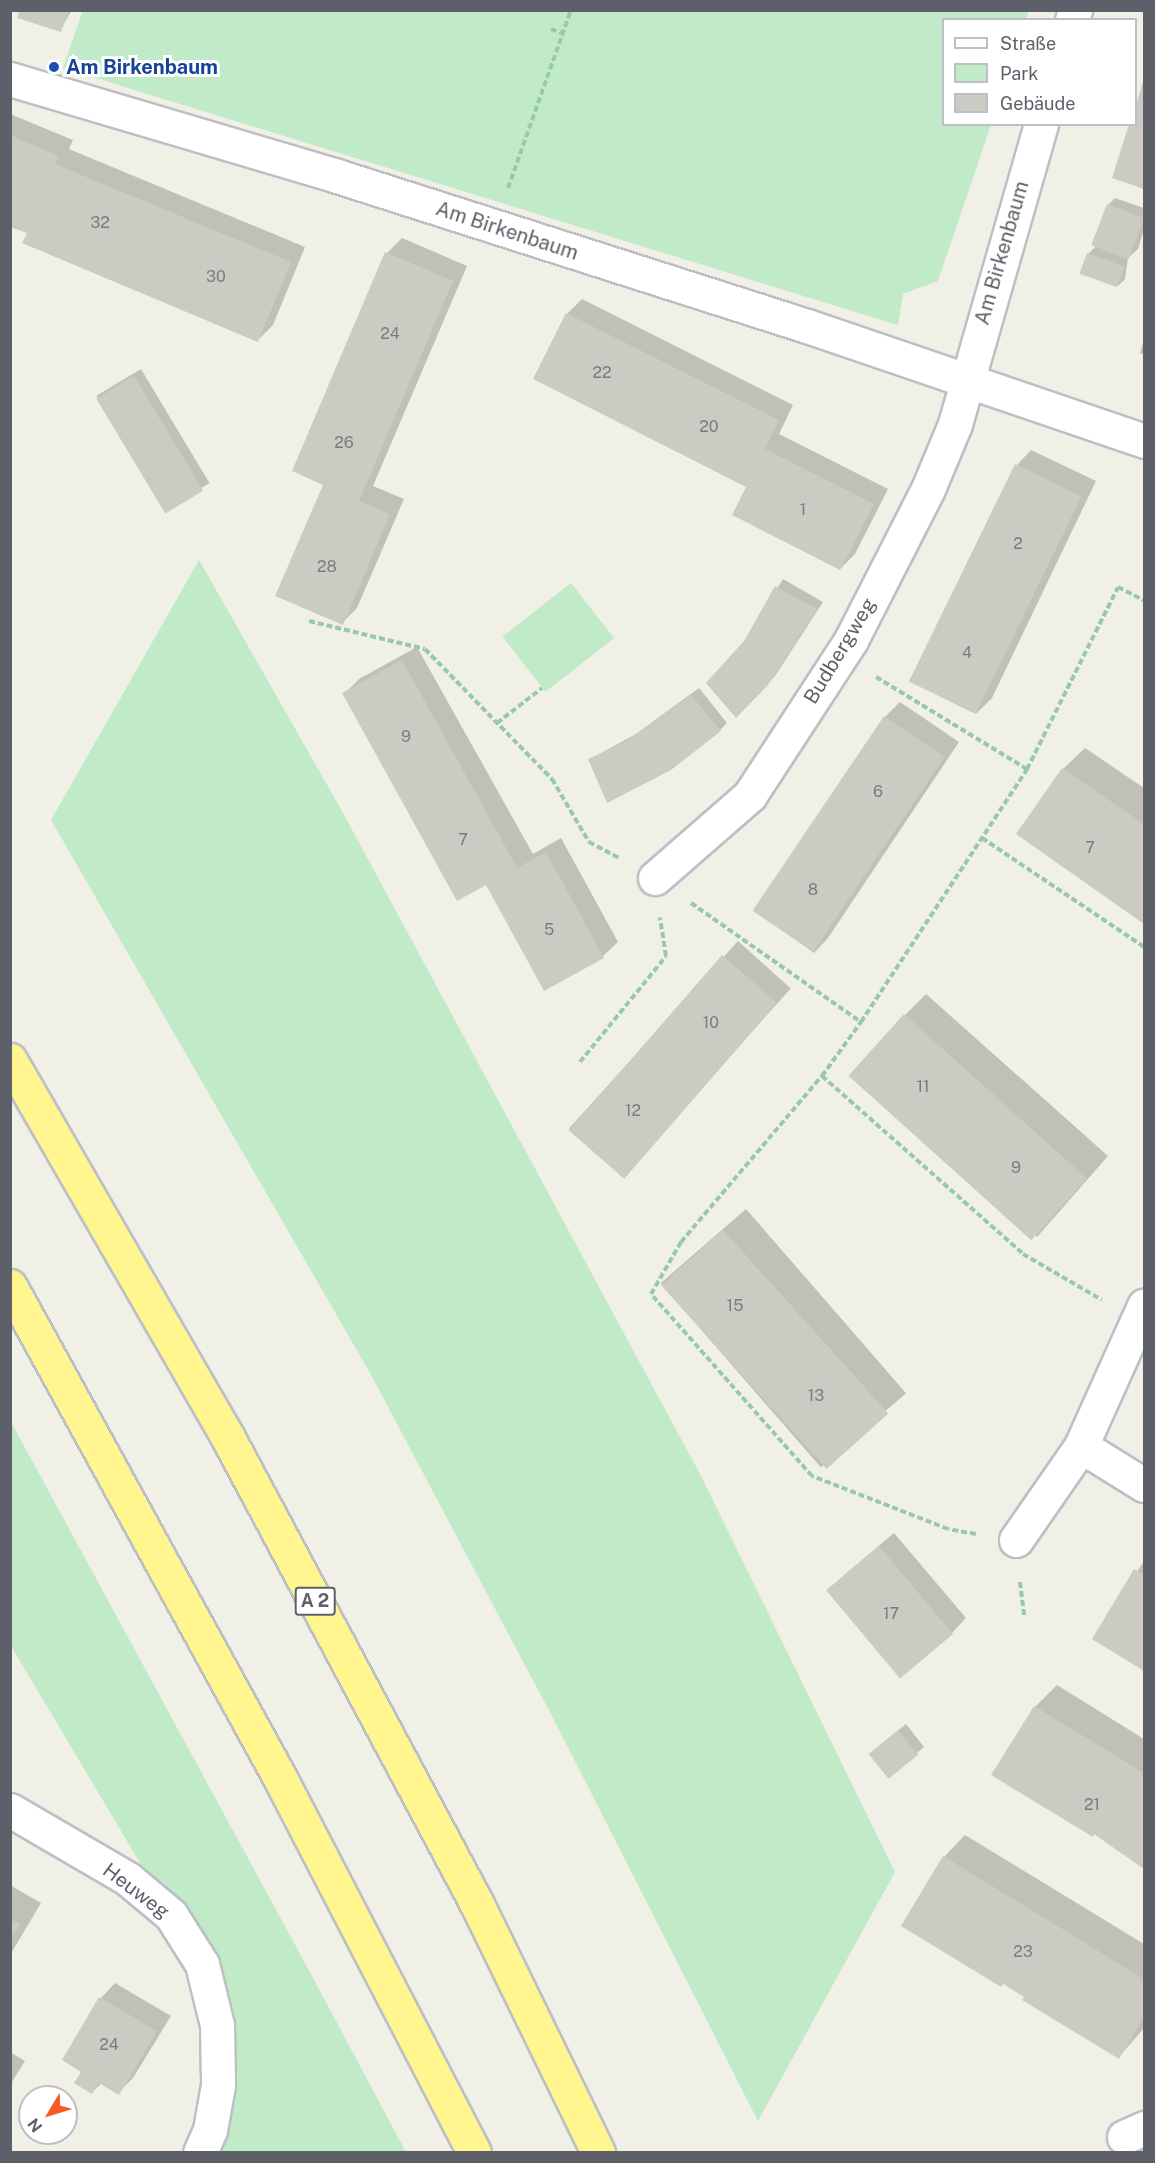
<!DOCTYPE html>
<meta charset="utf-8">
<style>
body{margin:0}
#map{position:relative;width:1155px;height:2163px;overflow:hidden;background:#f1f0e6;font-family:"Public Sans",sans-serif}
div>[style]{position:absolute}
.green>*{inset:0;background:#c1eac8;transform-origin:0 0}
.shadow>*{inset:0;background:#0003;transform-origin:0 0}
.building>*{inset:0;background:#cccbc3;transform-origin:0 0}
.path>*{height:4px;margin-top:-2px;transform-origin:0;background:repeating-linear-gradient(90deg,#98c9af 0 6px,transparent 0 9px)}
.roads{filter:drop-shadow(2px 0 #bdbfc6) drop-shadow(-2px 0 #bdbfc6) drop-shadow(0 2px #bdbfc6) drop-shadow(0 -2px #bdbfc6)}
.street>*{height:33px;margin:-16.5px;padding:0 16.5px;transform-origin:16.5px;border-radius:16.5px;background:#fff}
.highway>*{height:33px;margin:-16.5px;padding:0 16.5px;transform-origin:16.5px;border-radius:16.5px;background:#fff68f}
.dots>*{width:16px;height:16px;translate:-50% -50%;box-sizing:border-box;border:3px solid #fff;border-radius:50%}
span{translate:-50% -50%;white-space:nowrap;text-align:center;line-height:1.15;-webkit-text-stroke:6px #fff;paint-order:stroke}
.number-label{font-size:16px;color:#797b7f}
.number-label span{-webkit-text-stroke-width:0}
.shield-label span{padding:2px 4px;background:#fff;border:2px solid;border-radius:4px;-webkit-text-stroke-width:0}
.shield-label{font-size:18px;color:#5d6068;font-weight:700}
.transit-label{font-size:20px;color:#164399;font-weight:700}
.left{translate:0 -50%;text-align:left}
.street-label{font-size:20px;color:#5d6068}
.frame{position:absolute;inset:0;border:12px solid #5d6068;pointer-events:none}
.legend{position:absolute;left:942px;top:18px;width:195px;height:108px;box-sizing:border-box;background:#fff;border:2px solid #bebfc3;margin:0;padding:8px 10px;list-style:none;font-size:18px;color:#5d6068}
.legend li{display:flex;align-items:center;gap:12px;height:30px}
.legend b{width:30px;border:2px solid #bebfc3}
.north{position:absolute;left:18px;top:2085px;width:60px;height:60px;box-sizing:border-box;background:#fff;border:2px solid #bebfc3;border-radius:50%;rotate:232deg;font-size:16px;font-weight:700;line-height:24px;text-align:center;color:#5d6068}
.north::after{content:'';display:block;margin:auto;width:21px;height:27px;background:#f85a25;clip-path:polygon(50% 0,100% 100%,50% 72%,0 100%)}
</style>
<div id="map">
<div class="green">
<i style="clip-path:polygon(83px 10px,1029px 10px,1029px 11px,1026px 19px,944px 20px,944px 124px,991px 125px,938px 281px,903px 294px,898px 325px,63px 68px)"></i>
<i style="clip-path:polygon(199px 560px,342px 811px,700px 1474px,895px 1872px,758px 2121px,553px 1718px,370px 1373px,51px 820px)"></i>
<i style="left:571px;top:583px;width:70px;height:87px;rotate:52deg"></i>
<i style="clip-path:polygon(10px 1420px,312px 1976px,406px 2152px,200px 2152px,218px 2085px,171px 1915px,11px 1646px)"></i>
</div>
<div class="shadow">
<i style="clip-path:polygon(21px 10px,72px 10px,60px 30px)"></i>
<i style="clip-path:polygon(1144px 83px,1144px 187px,1113px 177px,1136px 124px,1136px 110px)"></i>
<i style="clip-path:polygon(10px 114px,73px 140px,69px 149px,305px 247px,273px 325px,258px 340px,10px 225px)"></i>
<i style="clip-path:polygon(1115px 198px,1144px 208px,1144px 229px,1138px 249px,1128px 258px,1125px 279px,1118px 286px,1088px 254px,1097px 245px,1108px 205px)"></i>
<i style="clip-path:polygon(402px 238px,467px 266px,373px 486px,404px 499px,357px 608px,342px 623px,387px 253px)"></i>
<i style="clip-path:polygon(582px 299px,793px 405px,779px 434px,888px 489px,855px 554px,840px 569px,567px 314px)"></i>
<i style="clip-path:polygon(1144px 339px,1144px 355px,1140px 353px)"></i>
<i style="left:141px;top:369px;width:133px;height:52px;rotate:59deg"></i>
<i style="clip-path:polygon(1031px 450px,1096px 481px,992px 698px,977px 713px,913px 682px,1017px 465px)"></i>
<i style="clip-path:polygon(783px 579px,823px 602px,775px 676px,736px 715px,745px 642px)"></i>
<i style="clip-path:polygon(417px 647px,533px 854px,561px 838px,618px 942px,603px 956px,486px 883px,344px 694px,359px 679px)"></i>
<i style="clip-path:polygon(699px 688px,727px 723px,720px 730px,590px 759px,636px 734px)"></i>
<i style="clip-path:polygon(900px 702px,959px 742px,828px 938px,814px 953px,758px 912px,885px 717px)"></i>
<i style="clip-path:polygon(1085px 748px,1144px 788px,1144px 922px,1018px 834px,1063px 769px)"></i>
<i style="left:738px;top:941px;width:71px;height:253px;rotate:42deg"></i>
<i style="clip-path:polygon(926px 994px,1108px 1156px,1037px 1237px,905px 1015px)"></i>
<i style="left:746px;top:1209px;width:244px;height:113px;rotate:49deg"></i>
<i style="clip-path:polygon(894px 1533px,966px 1618px,952px 1633px,843px 1576px)"></i>
<i style="clip-path:polygon(1144px 1561px,1144px 1669px,1094px 1638px)"></i>
<i style="clip-path:polygon(1057px 1685px,1144px 1739px,1144px 1867px,1115px 1849px,1117px 1847px,993px 1775px,1035px 1707px)"></i>
<i style="clip-path:polygon(906px 1724px,924px 1747px,890px 1776px,878px 1747px)"></i>
<i style="clip-path:polygon(965px 1835px,1144px 1944px,1144px 2028px,1119px 2057px,1026px 1997px,944px 1857px)"></i>
<i style="clip-path:polygon(10px 1885px,41px 1903px,10px 1955px)"></i>
<i style="clip-path:polygon(115px 1983px,171px 2016px,133px 2078px,118px 2093px,102px 2083px,92px 2092px,83px 2071px,64px 2059px,101px 1998px)"></i>
<i style="clip-path:polygon(10px 2052px,25px 2061px,10px 2085px)"></i>
</div>
<div class="building">
<i style="clip-path:polygon(20px 10px,69px 10px,61px 32px,17px 18px)"></i>
<i style="clip-path:polygon(1144px 78px,1144px 189px,1112px 178px,1129px 124px,1136px 124px,1136px 105px)"></i>
<i style="clip-path:polygon(10px 135px,59px 156px,55px 164px,291px 262px,258px 342px,22px 243px,27px 233px,10px 227px)"></i>
<i style="left:1107px;top:204px;width:40px;height:44px;rotate:21deg"></i>
<i style="clip-path:polygon(385px 252px,453px 281px,359px 501px,390px 514px,343px 625px,275px 596px,323px 485px,292px 471px)"></i>
<i style="left:1087px;top:253px;width:40px;height:22px;rotate:20deg"></i>
<i style="clip-path:polygon(566px 313px,779px 420px,765px 449px,874px 504px,840px 570px,732px 515px,746px 487px,533px 379px)"></i>
<i style="left:134px;top:376px;width:134px;height:44px;rotate:59deg"></i>
<i style="left:1015px;top:464px;width:74px;height:242px;rotate:26deg"></i>
<i style="clip-path:polygon(775px 586px,817px 609px,768px 685px,736px 718px,706px 683px,744px 641px)"></i>
<i style="clip-path:polygon(402px 660px,517px 868px,546px 852px,604px 958px,544px 991px,486px 885px,457px 901px,342px 693px)"></i>
<i style="clip-path:polygon(691px 695px,721px 731px,671px 770px,607px 803px,588px 759px,627px 741px)"></i>
<i style="left:884px;top:716px;width:73px;height:235px;rotate:34deg"></i>
<i style="clip-path:polygon(1062px 768px,1144px 824px,1144px 924px,1016px 834px)"></i>
<i style="left:722px;top:955px;width:73px;height:233px;rotate:41deg"></i>
<i style="left:904px;top:1014px;width:246px;height:83px;rotate:42deg"></i>
<i style="left:723px;top:1230px;width:247px;height:83px;rotate:48deg"></i>
<i style="left:879px;top:1546px;width:115px;height:69px;rotate:50deg"></i>
<i style="clip-path:polygon(1134px 1569px,1144px 1575px,1144px 1671px,1092px 1639px)"></i>
<i style="clip-path:polygon(1034px 1706px,1144px 1773px,1144px 1869px,1094px 1834px,1093px 1837px,991px 1775px)"></i>
<i style="left:898px;top:1730px;width:32px;height:38px;rotate:51deg"></i>
<i style="clip-path:polygon(943px 1856px,1144px 1979px,1144px 2016px,1119px 2059px,1022px 2000px,1024px 1997px,1003px 1984px,1001px 1987px,901px 1926px)"></i>
<i style="clip-path:polygon(10px 1919px,20px 1924px,10px 1942px)"></i>
<i style="clip-path:polygon(99px 1997px,157px 2031px,119px 2095px,99px 2083px,92px 2094px,74px 2083px,81px 2072px,62px 2060px)"></i>
</div>
<div class="path">
<i style="left:551px;top:29px;width:14px;rotate:21deg"></i>
<i style="left:508px;top:188px;width:189px;rotate:-70.5deg"></i>
<i style="left:309px;top:621px;width:119px;rotate:13.6deg"></i>
<i style="left:425px;top:649px;width:182px;rotate:45.7deg"></i>
<i style="left:552px;top:779px;width:73px;rotate:59.6deg"></i>
<i style="left:589px;top:842px;width:34px;rotate:28deg"></i>
<i style="left:876px;top:677px;width:177px;rotate:31.4deg"></i>
<i style="left:497px;top:723px;width:57px;rotate:-37.9deg"></i>
<i style="left:982px;top:838px;width:195px;rotate:33.9deg"></i>
<i style="left:691px;top:903px;width:208px;rotate:35deg"></i>
<i style="left:580px;top:1062px;width:136px;rotate:-50.9deg"></i>
<i style="left:666px;top:956px;width:39px;rotate:-99deg"></i>
<i style="left:822px;top:1076px;width:268px;rotate:41.5deg"></i>
<i style="left:1023px;top:1254px;width:91px;rotate:30.2deg"></i>
<i style="left:976px;top:1534px;width:28px;rotate:-170deg"></i>
<i style="left:948px;top:1529px;width:146px;rotate:-158.7deg"></i>
<i style="left:812px;top:1476px;width:243px;rotate:-131.5deg"></i>
<i style="left:651px;top:1294px;width:60px;rotate:-60deg"></i>
<i style="left:681px;top:1242px;width:218px;rotate:-49.7deg"></i>
<i style="left:822px;top:1076px;width:67px;rotate:-54.2deg"></i>
<i style="left:861px;top:1022px;width:303px;rotate:-56.7deg"></i>
<i style="left:1027px;top:769px;width:203px;rotate:-63.4deg"></i>
<i style="left:1118px;top:587px;width:29px;rotate:27deg"></i>
<i style="left:1020px;top:1582px;width:35px;rotate:83deg"></i>
</div>
<div class="roads">
<div class="street">
<i style="left:1072px;top:20px;width:10px;rotate:-73deg"></i>
<i style="left:10px;top:79px;width:341px;rotate:16.5deg"></i>
<i style="left:337px;top:176px;width:493px;rotate:17.7deg"></i>
<i style="left:807px;top:326px;width:356px;rotate:18.8deg"></i>
<i style="left:655px;top:878px;width:126px;rotate:-41.1deg"></i>
<i style="left:750px;top:795px;width:185px;rotate:-56.9deg"></i>
<i style="left:851px;top:640px;width:169px;rotate:-63deg"></i>
<i style="left:928px;top:489px;width:70px;rotate:-67.4deg"></i>
<i style="left:955px;top:424px;width:312px;rotate:-74deg"></i>
<i style="left:1081px;top:1446px;width:74px;rotate:31.8deg"></i>
<i style="left:1016px;top:1540px;width:114px;rotate:-55.3deg"></i>
<i style="left:1081px;top:1446px;width:154px;rotate:-65.8deg"></i>
<i style="left:10px;top:1810px;width:137px;rotate:30.3deg"></i>
<i style="left:128px;top:1879px;width:56px;rotate:39.9deg"></i>
<i style="left:171px;top:1915px;width:58px;rotate:57.7deg"></i>
<i style="left:202px;top:1964px;width:63px;rotate:76.2deg"></i>
<i style="left:217px;top:2025px;width:60px;rotate:89deg"></i>
<i style="left:218px;top:2085px;width:46px;rotate:100.1deg"></i>
<i style="left:210px;top:2130px;width:24px;rotate:114deg"></i>
<i style="left:1124px;top:2137px;width:22px;rotate:-24deg"></i>
</div>
<div class="highway">
<i style="left:10px;top:1060px;width:432px;rotate:60deg"></i>
<i style="left:226px;top:1434px;width:533px;rotate:61.9deg"></i>
<i style="left:477px;top:1904px;width:276px;rotate:64deg"></i>
<i style="left:10px;top:1286px;width:561px;rotate:61.24deg"></i>
<i style="left:280px;top:1778px;width:421px;rotate:62.6deg"></i>
</div>
</div>
<div class="dots">
<i style="left:54px;top:67px;background:#1a4fb4"></i>
</div>
<div class="number-label">
<span style="left:100px;top:223px">32</span>
<span style="left:216px;top:277px">30</span>
<span style="left:390px;top:334px">24</span>
<span style="left:602px;top:373px">22</span>
<span style="left:709px;top:427px">20</span>
<span style="left:344px;top:443px">26</span>
<span style="left:803px;top:510px">1</span>
<span style="left:1018px;top:544px">2</span>
<span style="left:327px;top:567px">28</span>
<span style="left:967px;top:653px">4</span>
<span style="left:406px;top:737px">9</span>
<span style="left:878px;top:792px">6</span>
<span style="left:463px;top:840px">7</span>
<span style="left:1090px;top:848px">7</span>
<span style="left:813px;top:890px">8</span>
<span style="left:549px;top:930px">5</span>
<span style="left:711px;top:1023px">10</span>
<span style="left:923px;top:1087px">11</span>
<span style="left:633px;top:1111px">12</span>
<span style="left:1016px;top:1168px">9</span>
<span style="left:735px;top:1306px">15</span>
<span style="left:816px;top:1396px">13</span>
<span style="left:891px;top:1614px">17</span>
<span style="left:1092px;top:1805px">21</span>
<span style="left:1023px;top:1952px">23</span>
<span style="left:109px;top:2045px">24</span>
</div>
<div class="shield-label">
<span style="left:315px;top:1601px">A 2</span>
</div>
<div class="transit-label">
<span class="left" style="left:66px;top:67px">Am Birkenbaum</span>
</div>
<div class="street-label">
<span style="left:507px;top:231px;rotate:18deg">Am Birkenbaum</span>
<span style="left:1002px;top:253px;rotate:-74deg">Am Birkenbaum</span>
<span style="left:840px;top:651px;rotate:-59deg">Budbergweg</span>
<span style="left:136px;top:1891px;rotate:37deg">Heuweg</span>
</div>
<div class="frame"></div>
<ul class="legend">
<li><b style="height:8px;background:#fff"></b>Straße</li>
<li><b style="height:16px;background:#c1eac8"></b>Park</li>
<li><b style="height:16px;background:#cccbc3"></b>Gebäude</li>
</ul>
<div class="north">N</div>
</div>
